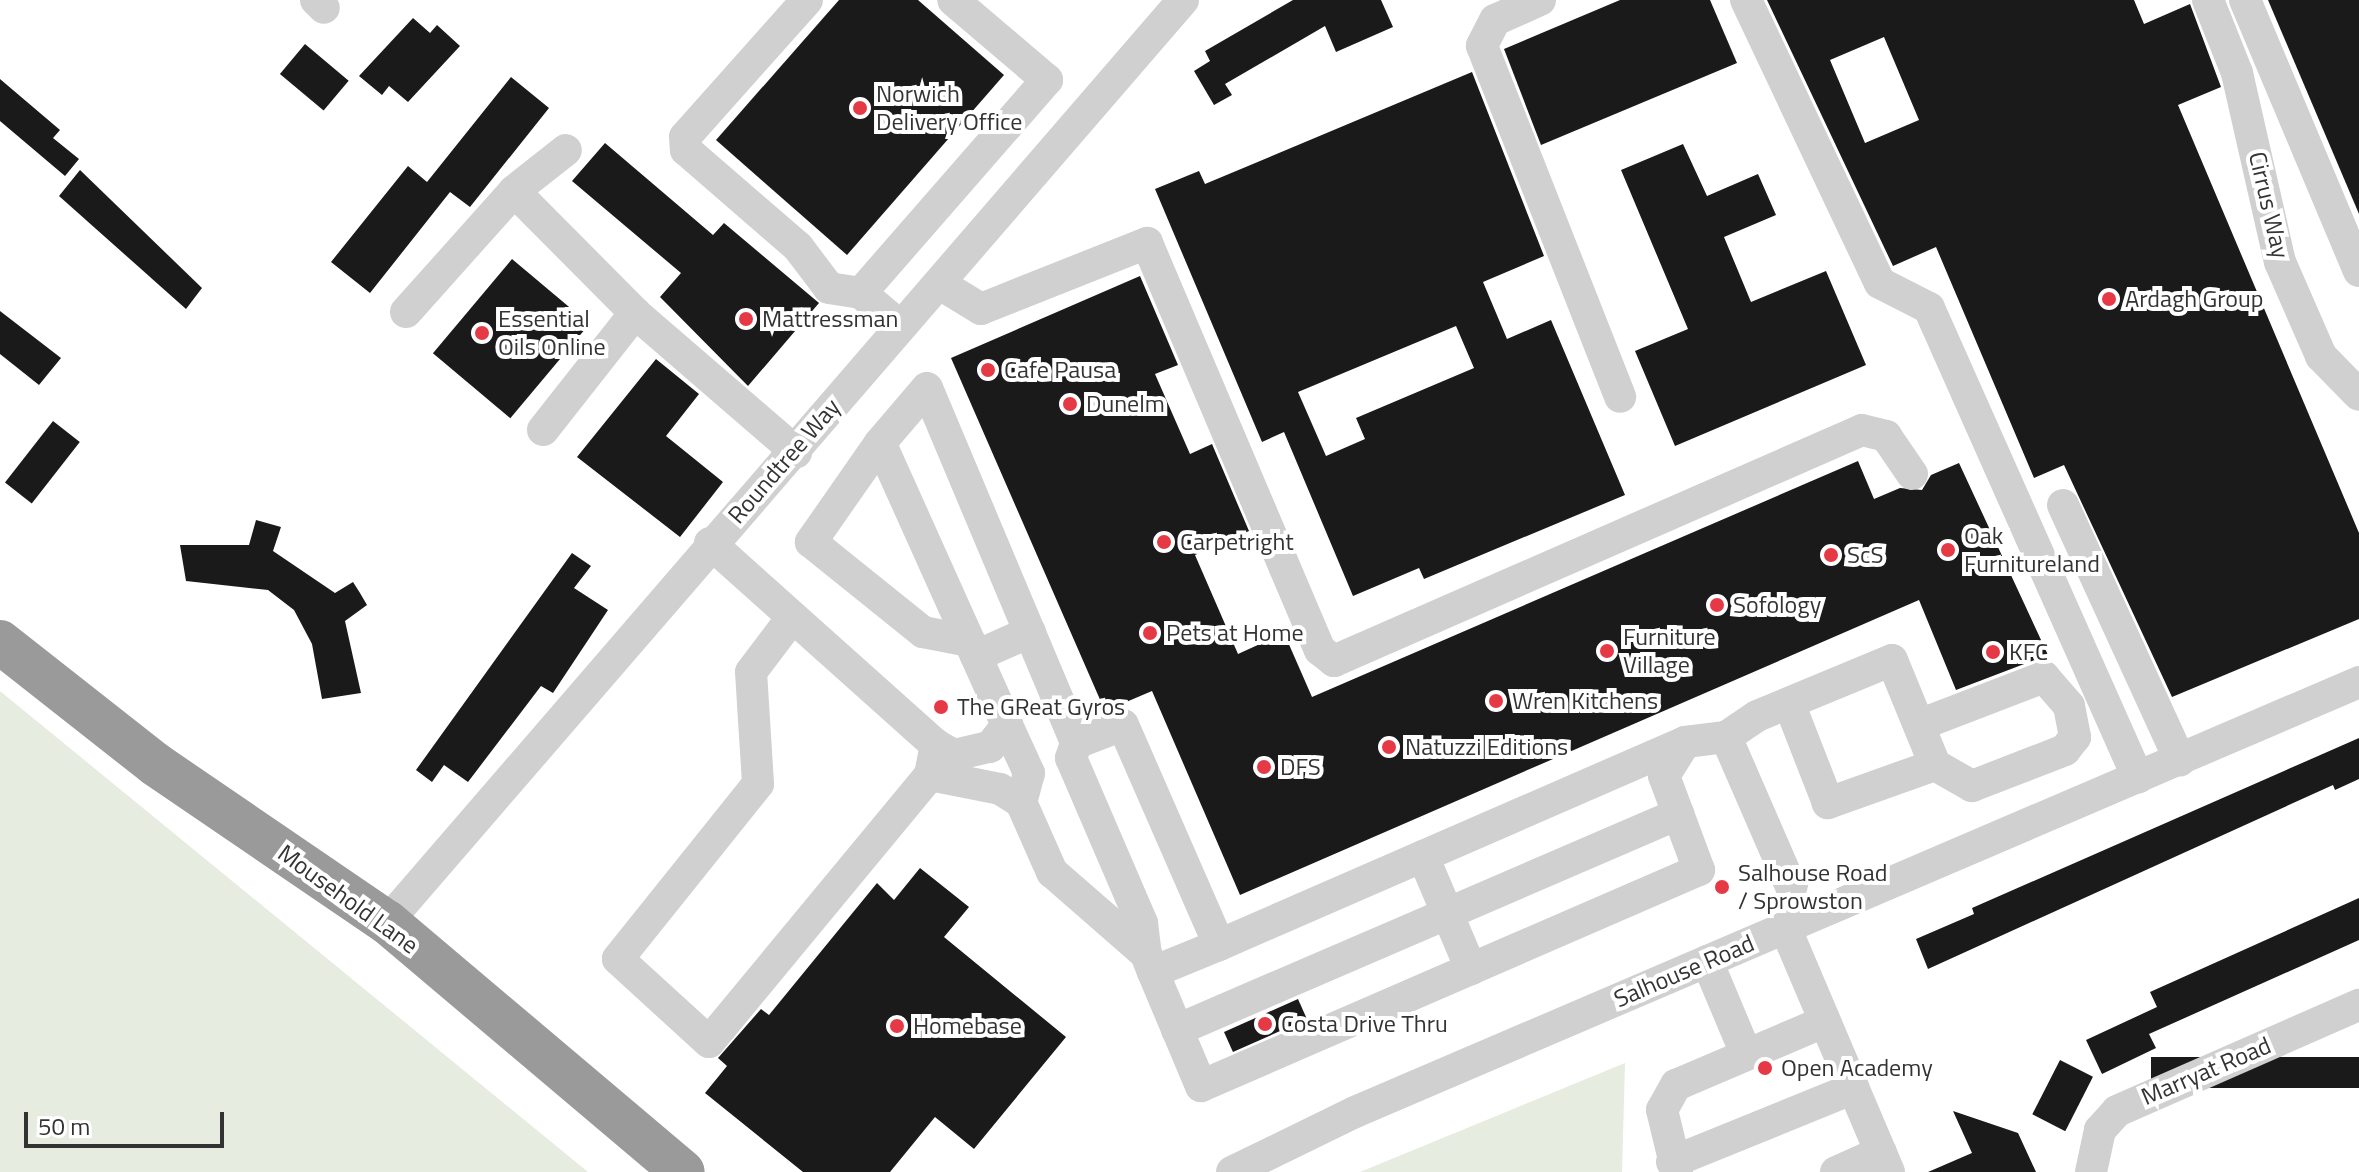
<!DOCTYPE html>
<style>
body{margin:0}
#map{position:relative;width:2359px;height:1172px;overflow:hidden;background:#fff;font-family:"Titillium Web",sans-serif}
div>[style]{position:absolute}
.green>*{inset:0;background:#e6ecdf}
.building>*{inset:0;background:#1a1a1a;transform-origin:0 0}
.minor>*{height:32px;margin:-16px;padding:0 16px;transform-origin:16px;border-radius:16px;background:#d0d0d0}
.highway>*{height:44px;margin:-22px;padding:0 22px;transform-origin:22px;border-radius:22px;background:#9a9a9a}
.dots>*{width:22px;height:22px;translate:-50% -50%;box-sizing:border-box;border:4px solid #fff;border-radius:50%}
span{translate:-50% -50%;white-space:nowrap;text-align:center;line-height:1.15;-webkit-text-stroke:8px #fff;paint-order:stroke}
.poi-label{font-size:24px;color:#333}
.left{translate:0 -50%;text-align:left}
.street-label{font-size:24px;color:#333}
.scale{position:absolute;left:24px;top:1112px;width:200px;height:36px;box-sizing:border-box;border:4px solid #333;border-top:0;padding-left:10px;font-size:24px;line-height:28px;white-space:nowrap;color:#333;-webkit-text-stroke:6px #fff;paint-order:stroke}
</style>
<div id="map">
<div class="green">
<i style="clip-path:polygon(0 691px,588px 1172px,0 1172px)"></i>
<i style="clip-path:polygon(1625px 1063px,1622px 1172px,1360px 1172px)"></i>
</div>
<div class="building">
<i style="clip-path:polygon(839px 0,918px 0,1004px 75px,847px 255px,716px 140px)"></i>
<i style="clip-path:polygon(1293px 0,1381px 0,1393px 27px,1336px 52px,1325px 26px,1225px 84px,1232px 95px,1214px 105px,1194px 71px,1210px 61px,1205px 51px)"></i>
<i style="clip-path:polygon(1620px 0,1710px 0,1737px 63px,1541px 145px,1504px 49px)"></i>
<i style="clip-path:polygon(evenodd,1767px 0,2134px 0,2144px 24px,2190px 4px,2221px 87px,2178px 105px,2359px 533px,2359px 619px,2172px 697px,2064px 465px,2034px 478px,1936px 247px,1893px 266px,1767px 0,1884px 37px,1919px 120px,1865px 143px,1830px 60px,1884px 37px)"></i>
<i style="clip-path:polygon(2268px 0,2359px 0,2359px 214px)"></i>
<i style="clip-path:polygon(413px 18px,430px 33px,437px 25px,460px 46px,408px 102px,389px 86px,382px 95px,359px 76px)"></i>
<i style="left:305px;top:44px;width:57px;height:39px;rotate:40deg"></i>
<i style="clip-path:polygon(evenodd,1472px 72px,1544px 256px,1483px 282px,1507px 339px,1551px 320px,1625px 495px,1424px 579px,1419px 568px,1353px 596px,1284px 432px,1262px 442px,1155px 189px,1199px 171px,1205px 184px,1472px 72px,1456px 326px,1474px 368px,1356px 418px,1365px 439px,1326px 456px,1298px 392px,1456px 326px)"></i>
<i style="clip-path:polygon(511px 77px,549px 108px,470px 207px,450px 192px,370px 293px,331px 262px,408px 166px,427px 182px)"></i>
<i style="clip-path:polygon(0 79px,60px 130px,53px 138px,79px 159px,65px 176px,0 121px)"></i>
<i style="clip-path:polygon(605px 143px,713px 235px,724px 223px,819px 303px,748px 386px,660px 297px,681px 273px,572px 181px)"></i>
<i style="clip-path:polygon(1683px 144px,1707px 196px,1758px 174px,1776px 215px,1724px 237px,1751px 302px,1826px 271px,1866px 365px,1675px 446px,1635px 351px,1688px 329px,1621px 170px)"></i>
<i style="clip-path:polygon(80px 170px,202px 288px,186px 309px,59px 196px)"></i>
<i style="left:512px;top:259px;width:101px;height:123px;rotate:40deg"></i>
<i style="clip-path:polygon(1140px 276px,1178px 365px,1155px 374px,1190px 454px,1212px 444px,1249px 531px,1195px 555px,1238px 654px,1284px 633px,1312px 697px,1858px 461px,1874px 499px,1900px 488px,1922px 490px,1931px 475px,1959px 463px,2048px 655px,1956px 690px,1919px 600px,1240px 895px,1152px 691px,1105px 711px,951px 358px)"></i>
<i style="clip-path:polygon(0 311px,61px 358px,39px 385px,0 354px)"></i>
<i style="clip-path:polygon(656px 359px,699px 394px,666px 436px,723px 482px,680px 537px,577px 457px)"></i>
<i style="left:53px;top:421px;width:34px;height:78px;rotate:38deg"></i>
<i style="clip-path:polygon(256px 520px,281px 527px,273px 551px,335px 593px,353px 582px,360px 593px,367px 605px,345px 621px,361px 693px,322px 699px,312px 644px,294px 610px,268px 590px,186px 581px,180px 545px,249px 545px)"></i>
<i style="clip-path:polygon(572px 553px,591px 566px,574px 588px,608px 610px,553px 693px,541px 686px,468px 782px,444px 765px,432px 782px,416px 770px)"></i>
<i style="clip-path:polygon(2359px 738px,2359px 779px,2335px 790px,2333px 785px,1928px 969px,1916px 939px,1974px 914px,1972px 908px)"></i>
<i style="clip-path:polygon(920px 868px,969px 907px,944px 937px,1066px 1037px,974px 1149px,935px 1117px,890px 1172px,803px 1172px,705px 1093px,727px 1066px,718px 1058px,761px 1009px,769px 1015px,877px 883px,894px 900px)"></i>
<i style="clip-path:polygon(2359px 898px,2359px 940px,2149px 1034px,2156px 1048px,2102px 1074px,2086px 1040px,2157px 1007px,2150px 992px)"></i>
<i style="left:1298px;top:999px;width:22px;height:81px;rotate:66deg"></i>
<i style="left:2359px;top:1057px;width:31px;height:208px;rotate:90deg"></i>
<i style="left:2060px;top:1060px;width:37px;height:61px;rotate:27deg"></i>
<i style="clip-path:polygon(1953px 1111px,2018px 1133px,2036px 1172px,1928px 1172px,1972px 1153px)"></i>
</div>
<div class="minor">
<i style="left:316px;top:0;width:11px;rotate:45deg"></i>
<i style="left:807px;top:0;width:183px;rotate:131.7deg"></i>
<i style="left:685px;top:137px;width:13px;rotate:86deg"></i>
<i style="left:686px;top:150px;width:148px;rotate:40.9deg"></i>
<i style="left:798px;top:247px;width:51px;rotate:52.9deg"></i>
<i style="left:829px;top:288px;width:32px;rotate:9deg"></i>
<i style="left:861px;top:293px;width:50px;rotate:40.1deg"></i>
<i style="left:1540px;top:0;width:49px;rotate:156deg"></i>
<i style="left:1495px;top:20px;width:29px;rotate:117deg"></i>
<i style="left:1482px;top:46px;width:377px;rotate:68.5deg"></i>
<i style="left:1746px;top:0;width:313px;rotate:64.7deg"></i>
<i style="left:1880px;top:283px;width:55px;rotate:27deg"></i>
<i style="left:1929px;top:308px;width:514px;rotate:66.03deg"></i>
<i style="left:2208px;top:0;width:79px;rotate:68.3deg"></i>
<i style="left:2237px;top:73px;width:194px;rotate:77.2deg"></i>
<i style="left:2280px;top:262px;width:103px;rotate:66.4deg"></i>
<i style="left:2321px;top:356px;width:54px;rotate:45.7deg"></i>
<i style="left:2245px;top:0;width:294px;rotate:67.2deg"></i>
<i style="left:514px;top:191px;width:172px;rotate:45.2deg"></i>
<i style="left:635px;top:313px;width:213px;rotate:40.8deg"></i>
<i style="left:940px;top:284px;width:48px;rotate:31.4deg"></i>
<i style="left:981px;top:309px;width:179px;rotate:-21.7deg"></i>
<i style="left:1147px;top:243px;width:442px;rotate:67deg"></i>
<i style="left:1320px;top:650px;width:18px;rotate:38deg"></i>
<i style="left:1334px;top:661px;width:576px;rotate:-23.63deg"></i>
<i style="left:1862px;top:430px;width:25px;rotate:14deg"></i>
<i style="left:1886px;top:436px;width:46px;rotate:55.6deg"></i>
<i style="left:861px;top:293px;width:283px;rotate:-48.9deg"></i>
<i style="left:1047px;top:80px;width:123px;rotate:-139.6deg"></i>
<i style="left:406px;top:312px;width:162px;rotate:-48.2deg"></i>
<i style="left:514px;top:191px;width:66px;rotate:-38.3deg"></i>
<i style="left:543px;top:430px;width:149px;rotate:-51.8deg"></i>
<i style="left:880px;top:443px;width:121px;rotate:124.9deg"></i>
<i style="left:811px;top:542px;width:144px;rotate:38.8deg"></i>
<i style="left:923px;top:632px;width:47px;rotate:11.1deg"></i>
<i style="left:2063px;top:505px;width:281px;rotate:65.4deg"></i>
<i style="left:710px;top:543px;width:303px;rotate:41.8deg"></i>
<i style="left:936px;top:745px;width:21px;rotate:29deg"></i>
<i style="left:954px;top:755px;width:37px;rotate:-13deg"></i>
<i style="left:990px;top:747px;width:28px;rotate:-52deg"></i>
<i style="left:1007px;top:725px;width:309px;rotate:-114.2deg"></i>
<i style="left:880px;top:443px;width:72px;rotate:-49.5deg"></i>
<i style="left:927px;top:388px;width:385px;rotate:67.2deg"></i>
<i style="left:1076px;top:743px;width:50px;rotate:-21deg"></i>
<i style="left:1123px;top:725px;width:240px;rotate:66.4deg"></i>
<i style="left:1219px;top:945px;width:508px;rotate:-23.54deg"></i>
<i style="left:1685px;top:742px;width:41px;rotate:-7deg"></i>
<i style="left:1726px;top:737px;width:37px;rotate:-34deg"></i>
<i style="left:1757px;top:716px;width:146px;rotate:-22.5deg"></i>
<i style="left:1892px;top:660px;width:113px;rotate:67.7deg"></i>
<i style="left:1935px;top:765px;width:114px;rotate:160.4deg"></i>
<i style="left:1828px;top:803px;width:107px;rotate:-111.3deg"></i>
<i style="left:791px;top:619px;width:66px;rotate:127deg"></i>
<i style="left:751px;top:672px;width:112px;rotate:86.4deg"></i>
<i style="left:758px;top:784px;width:224px;rotate:128.7deg"></i>
<i style="left:618px;top:959px;width:123px;rotate:42.4deg"></i>
<i style="left:709px;top:1042px;width:347px;rotate:-50.4deg"></i>
<i style="left:930px;top:775px;width:31px;rotate:-79deg"></i>
<i style="left:976px;top:656px;width:59px;rotate:-24deg"></i>
<i style="left:1007px;top:725px;width:53px;rotate:65.4deg"></i>
<i style="left:1029px;top:773px;width:30px;rotate:105deg"></i>
<i style="left:1021px;top:802px;width:77px;rotate:66.1deg"></i>
<i style="left:1052px;top:872px;width:125px;rotate:41.1deg"></i>
<i style="left:1146px;top:954px;width:19px;rotate:69deg"></i>
<i style="left:1919px;top:725px;width:134px;rotate:-21deg"></i>
<i style="left:2044px;top:677px;width:38px;rotate:49deg"></i>
<i style="left:2069px;top:706px;width:32px;rotate:79deg"></i>
<i style="left:2075px;top:737px;width:16px;rotate:128deg"></i>
<i style="left:2065px;top:750px;width:100px;rotate:158.8deg"></i>
<i style="left:1972px;top:786px;width:43px;rotate:-150.4deg"></i>
<i style="left:1726px;top:737px;width:198px;rotate:66.5deg"></i>
<i style="left:1076px;top:743px;width:16px;rotate:108deg"></i>
<i style="left:1071px;top:758px;width:180px;rotate:66.7deg"></i>
<i style="left:1142px;top:923px;width:31px;rotate:83deg"></i>
<i style="left:930px;top:775px;width:71px;rotate:11.3deg"></i>
<i style="left:1000px;top:789px;width:25px;rotate:32deg"></i>
<i style="left:1423px;top:856px;width:123px;rotate:67deg"></i>
<i style="left:387px;top:922px;width:1218px;rotate:-49.19deg"></i>
<i style="left:1785px;top:927px;width:266px;rotate:67deg"></i>
<i style="left:1219px;top:945px;width:71px;rotate:157.8deg"></i>
<i style="left:1153px;top:972px;width:124px;rotate:67.2deg"></i>
<i style="left:1201px;top:1086px;width:543px;rotate:-23.45deg"></i>
<i style="left:1699px;top:870px;width:100px;rotate:-110.4deg"></i>
<i style="left:1664px;top:776px;width:40px;rotate:-58deg"></i>
<i style="left:1707px;top:961px;width:101px;rotate:67.2deg"></i>
<i style="left:1177px;top:1030px;width:546px;rotate:-23.32deg"></i>
<i style="left:1672px;top:1162px;width:196px;rotate:-22.1deg"></i>
<i style="left:1232px;top:1172px;width:137px;rotate:-26deg"></i>
<i style="left:1355px;top:1112px;width:1092px;rotate:-23.18deg"></i>
<i style="left:1677px;top:1172px;width:64px;rotate:-103.6deg"></i>
<i style="left:1662px;top:1110px;width:29px;rotate:-61deg"></i>
<i style="left:1676px;top:1085px;width:161px;rotate:-23.1deg"></i>
<i style="left:1836px;top:1172px;width:49px;rotate:-24deg"></i>
<i style="left:2091px;top:1172px;width:43px;rotate:-77.9deg"></i>
<i style="left:2100px;top:1130px;width:25px;rotate:-48deg"></i>
<i style="left:2117px;top:1111px;width:264px;rotate:-23.7deg"></i>
</div>
<div class="highway">
<i style="left:0;top:642px;width:197px;rotate:38.2deg"></i>
<i style="left:155px;top:764px;width:281px;rotate:34.3deg"></i>
<i style="left:387px;top:922px;width:387px;rotate:40.2deg"></i>
</div>
<div class="dots">
<i style="left:860px;top:108px;background:#e63946"></i>
<i style="left:2109px;top:299px;background:#e63946"></i>
<i style="left:746px;top:319px;background:#e63946"></i>
<i style="left:482px;top:333px;background:#e63946"></i>
<i style="left:988px;top:370px;background:#e63946"></i>
<i style="left:1070px;top:404px;background:#e63946"></i>
<i style="left:1164px;top:542px;background:#e63946"></i>
<i style="left:1948px;top:550px;background:#e63946"></i>
<i style="left:1831px;top:555px;background:#e63946"></i>
<i style="left:1717px;top:605px;background:#e63946"></i>
<i style="left:1150px;top:633px;background:#e63946"></i>
<i style="left:1607px;top:651px;background:#e63946"></i>
<i style="left:1993px;top:652px;background:#e63946"></i>
<i style="left:1496px;top:701px;background:#e63946"></i>
<i style="left:941px;top:707px;background:#e63946"></i>
<i style="left:1389px;top:747px;background:#e63946"></i>
<i style="left:1264px;top:767px;background:#e63946"></i>
<i style="left:1722px;top:887px;background:#e63946"></i>
<i style="left:1265px;top:1024px;background:#e63946"></i>
<i style="left:897px;top:1026px;background:#e63946"></i>
<i style="left:1765px;top:1068px;background:#e63946"></i>
</div>
<div class="poi-label">
<span class="left" style="left:876px;top:108px">Norwich<br>Delivery Office</span>
<span class="left" style="left:2125px;top:299px">Ardagh Group</span>
<span class="left" style="left:498px;top:333px">Essential<br>Oils Online</span>
<span class="left" style="left:762px;top:319px">Mattressman</span>
<span class="left" style="left:1004px;top:370px">Cafe Pausa</span>
<span class="left" style="left:1086px;top:404px">Dunelm</span>
<span class="left" style="left:1964px;top:550px">Oak<br>Furnitureland</span>
<span class="left" style="left:1180px;top:542px">Carpetright</span>
<span class="left" style="left:1847px;top:555px">ScS</span>
<span class="left" style="left:1733px;top:605px">Sofology</span>
<span class="left" style="left:1166px;top:633px">Pets at Home</span>
<span class="left" style="left:1623px;top:651px">Furniture<br>Village</span>
<span class="left" style="left:2009px;top:652px">KFC</span>
<span class="left" style="left:1512px;top:701px">Wren Kitchens</span>
<span class="left" style="left:957px;top:707px">The GReat Gyros</span>
<span class="left" style="left:1405px;top:747px">Natuzzi Editions</span>
<span class="left" style="left:1280px;top:767px">DFS</span>
<span class="left" style="left:1738px;top:887px">Salhouse Road<br>/ Sprowston</span>
<span class="left" style="left:1281px;top:1024px">Costa Drive Thru</span>
<span class="left" style="left:913px;top:1026px">Homebase</span>
<span class="left" style="left:1781px;top:1068px">Open Academy</span>
</div>
<div class="street-label">
<span style="left:2269px;top:205px;rotate:77deg">Cirrus Way</span>
<span style="left:784px;top:461px;rotate:-49deg">Roundtree Way</span>
<span style="left:348px;top:899px;rotate:36deg">Mousehold Lane</span>
<span style="left:1684px;top:971px;rotate:-23deg">Salhouse Road</span>
<span style="left:2206px;top:1071px;rotate:-23deg">Marryat Road</span>
</div>
<div class="scale">50 m</div>
</div>
